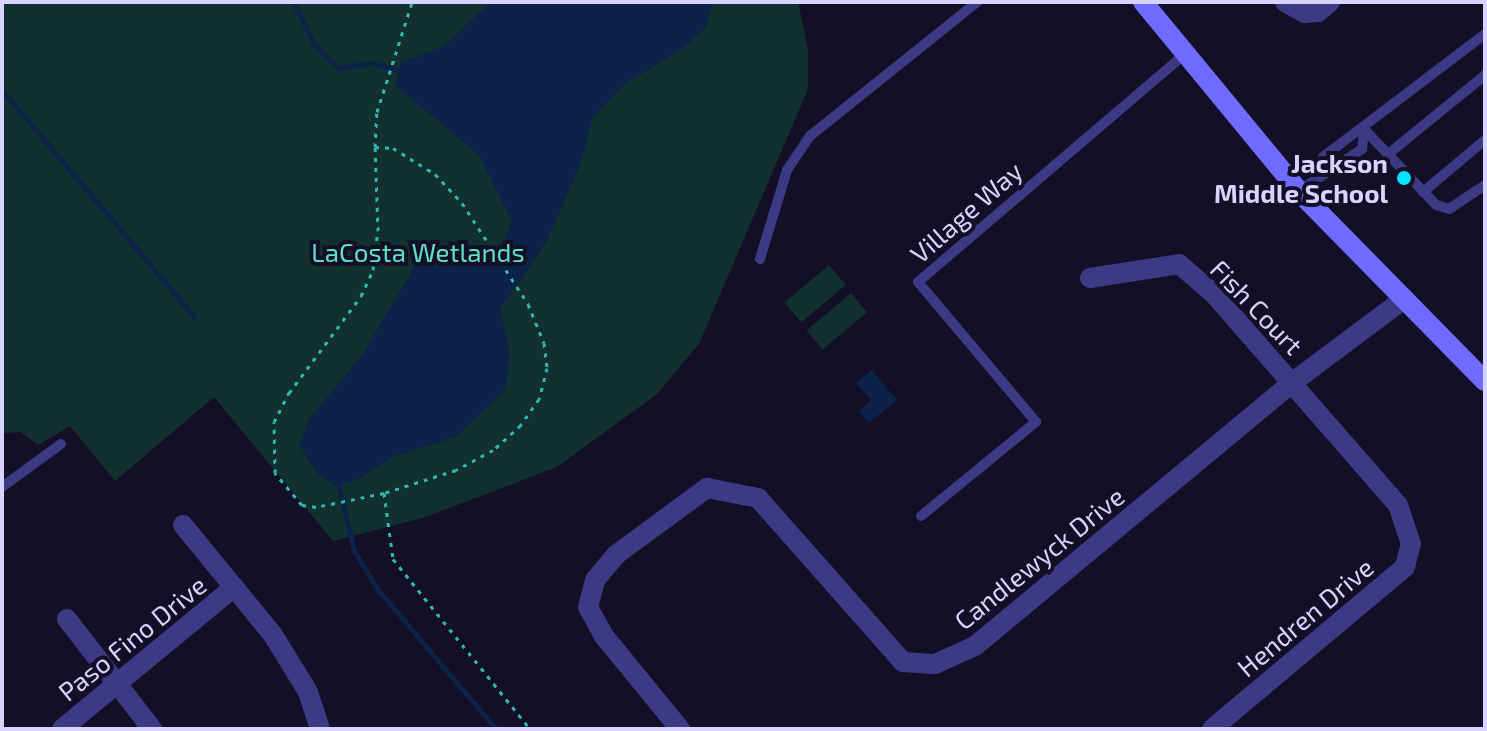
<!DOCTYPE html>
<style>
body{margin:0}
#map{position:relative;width:1487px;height:731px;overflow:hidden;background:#130f26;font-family:"Exo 2",sans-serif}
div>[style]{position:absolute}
.green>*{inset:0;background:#12302f;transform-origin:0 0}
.water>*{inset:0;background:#0c2248}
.stream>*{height:5px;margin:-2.5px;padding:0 2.5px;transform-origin:2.5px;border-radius:2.5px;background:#0c2248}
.path>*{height:3px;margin-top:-1.5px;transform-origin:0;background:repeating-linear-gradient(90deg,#2fb8b0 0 4px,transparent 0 10px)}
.lane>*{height:10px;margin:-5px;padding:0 5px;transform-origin:5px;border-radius:5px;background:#3d3a85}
.street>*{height:20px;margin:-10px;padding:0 10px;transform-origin:10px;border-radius:10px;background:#3d3a85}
.secondary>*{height:20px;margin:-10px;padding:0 10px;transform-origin:10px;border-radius:10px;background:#6f6bff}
.dots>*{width:22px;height:22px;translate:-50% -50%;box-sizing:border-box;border:4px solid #130f26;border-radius:50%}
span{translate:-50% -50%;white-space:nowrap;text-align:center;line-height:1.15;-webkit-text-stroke:8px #130f26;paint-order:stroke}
.poi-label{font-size:26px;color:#d9d4ff;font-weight:700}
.right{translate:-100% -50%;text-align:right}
.street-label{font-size:26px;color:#d9d4ff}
.park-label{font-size:26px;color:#5fe0c0}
.frame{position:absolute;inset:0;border:4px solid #d9d4ff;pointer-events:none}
</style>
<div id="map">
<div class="green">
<i style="clip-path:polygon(2px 2px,798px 2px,808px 49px,808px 89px,699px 344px,657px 394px,557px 467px,423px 518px,333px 541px,214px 397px,115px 481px,70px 426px,38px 445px,21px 432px,2px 433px)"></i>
<i style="left:829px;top:265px;width:26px;height:58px;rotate:50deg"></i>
<i style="left:851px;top:293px;width:25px;height:58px;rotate:50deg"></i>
</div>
<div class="water">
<i style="clip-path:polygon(491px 2px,713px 2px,706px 27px,681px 50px,626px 83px,592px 119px,581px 163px,545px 245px,500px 309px,510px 353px,505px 390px,456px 437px,395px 456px,355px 481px,335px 486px,316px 472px,299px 444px,310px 418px,362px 355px,419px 259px,434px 251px,481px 255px,504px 241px,512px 222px,479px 155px,396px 86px,400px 63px,444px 46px)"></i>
<i style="clip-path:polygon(872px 370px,897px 400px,869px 423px,859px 411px,871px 400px,856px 383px)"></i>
</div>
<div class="stream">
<i style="left:293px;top:2px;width:47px;rotate:63.4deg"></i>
<i style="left:314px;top:44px;width:34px;rotate:45deg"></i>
<i style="left:338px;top:68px;width:32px;rotate:-9deg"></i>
<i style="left:370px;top:63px;width:30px;rotate:14deg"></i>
<i style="left:2px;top:90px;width:297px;rotate:49.7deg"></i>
<i style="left:337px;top:479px;width:74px;rotate:76.7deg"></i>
<i style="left:354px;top:551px;width:47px;rotate:58deg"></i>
<i style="left:379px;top:591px;width:181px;rotate:49.7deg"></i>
</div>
<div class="path">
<i style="left:375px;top:147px;width:18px;rotate:3deg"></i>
<i style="left:393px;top:148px;width:49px;rotate:31.8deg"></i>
<i style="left:435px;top:174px;width:40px;rotate:47deg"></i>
<i style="left:462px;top:203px;width:121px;rotate:56.8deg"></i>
<i style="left:528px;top:304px;width:42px;rotate:67.7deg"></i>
<i style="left:544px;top:343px;width:25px;rotate:83deg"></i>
<i style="left:547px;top:368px;width:32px;rotate:104deg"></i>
<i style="left:539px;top:399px;width:32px;rotate:125deg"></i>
<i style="left:521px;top:425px;width:38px;rotate:138deg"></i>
<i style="left:493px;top:450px;width:42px;rotate:151.6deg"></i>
<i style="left:456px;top:470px;width:76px;rotate:162.3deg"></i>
<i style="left:384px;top:493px;width:69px;rotate:168.4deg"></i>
<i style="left:316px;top:507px;width:14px;rotate:-172deg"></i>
<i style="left:302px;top:505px;width:42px;rotate:-130.2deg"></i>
<i style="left:275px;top:473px;width:51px;rotate:-91.1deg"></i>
<i style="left:274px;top:422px;width:33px;rotate:-63deg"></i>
<i style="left:289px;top:393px;width:121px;rotate:-53.4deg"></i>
<i style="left:361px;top:296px;width:29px;rotate:-65deg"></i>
<i style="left:373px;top:270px;width:39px;rotate:-83deg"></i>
<i style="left:378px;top:231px;width:84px;rotate:-92deg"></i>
<i style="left:375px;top:147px;width:35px;rotate:-87deg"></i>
<i style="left:377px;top:112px;width:115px;rotate:-72.3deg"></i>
<i style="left:384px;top:493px;width:67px;rotate:82.2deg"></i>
<i style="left:393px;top:559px;width:218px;rotate:51.1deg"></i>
</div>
<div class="lane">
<i style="left:1364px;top:129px;width:105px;rotate:46.5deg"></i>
<i style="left:1436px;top:205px;width:14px;rotate:17deg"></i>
<i style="left:1449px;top:209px;width:43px;rotate:-33.7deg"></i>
<i style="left:1387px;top:155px;width:127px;rotate:-39.2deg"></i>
<i style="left:1321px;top:172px;width:15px;rotate:-82deg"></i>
<i style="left:1323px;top:157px;width:203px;rotate:-37.2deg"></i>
<i style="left:1299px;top:191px;width:76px;rotate:-33.7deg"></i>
<i style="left:1362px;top:149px;width:20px;rotate:-84deg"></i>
<i style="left:1423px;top:192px;width:81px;rotate:-40deg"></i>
<i style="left:760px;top:259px;width:93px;rotate:-73.1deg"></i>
<i style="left:787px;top:170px;width:41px;rotate:-55.9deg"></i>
<i style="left:810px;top:136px;width:214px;rotate:-38.7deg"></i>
<i style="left:2px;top:487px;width:73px;rotate:-36.1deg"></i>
<i style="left:921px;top:516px;width:149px;rotate:-39.3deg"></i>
<i style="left:1036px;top:422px;width:183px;rotate:-130.1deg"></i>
<i style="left:918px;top:282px;width:351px;rotate:-40.5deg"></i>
</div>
<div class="street">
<i style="left:1285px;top:2px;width:23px;rotate:29deg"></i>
<i style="left:1305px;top:13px;width:13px;rotate:-4deg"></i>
<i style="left:1318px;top:12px;width:16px;rotate:-40deg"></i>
<i style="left:1090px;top:278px;width:90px;rotate:-8.9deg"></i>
<i style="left:1179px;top:264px;width:45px;rotate:40.5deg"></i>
<i style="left:1213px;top:293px;width:281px;rotate:48.9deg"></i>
<i style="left:1398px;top:505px;width:41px;rotate:71.6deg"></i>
<i style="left:1411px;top:544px;width:24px;rotate:105deg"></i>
<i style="left:1405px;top:567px;width:252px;rotate:140deg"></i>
<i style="left:183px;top:525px;width:142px;rotate:50.7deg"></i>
<i style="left:273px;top:635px;width:67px;rotate:58.4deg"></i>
<i style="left:308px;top:692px;width:39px;rotate:72deg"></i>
<i style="left:67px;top:619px;width:139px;rotate:52.3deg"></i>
<i style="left:62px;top:729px;width:223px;rotate:-39.5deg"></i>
<i style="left:680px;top:729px;width:120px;rotate:-129.3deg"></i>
<i style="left:604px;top:636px;width:33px;rotate:-119deg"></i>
<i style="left:588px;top:607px;width:28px;rotate:-75deg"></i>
<i style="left:595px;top:580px;width:34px;rotate:-50deg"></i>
<i style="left:617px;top:554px;width:112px;rotate:-36.3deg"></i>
<i style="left:707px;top:488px;width:52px;rotate:11.1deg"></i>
<i style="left:758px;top:498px;width:219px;rotate:48.5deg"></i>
<i style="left:903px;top:662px;width:32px;rotate:4deg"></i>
<i style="left:935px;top:664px;width:44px;rotate:-24.2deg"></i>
<i style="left:975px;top:646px;width:413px;rotate:-39.7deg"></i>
<i style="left:1293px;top:382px;width:139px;rotate:-36.8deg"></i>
</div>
<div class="secondary">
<i style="left:1143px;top:2px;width:250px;rotate:50.5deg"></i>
<i style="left:1302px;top:195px;width:261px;rotate:45.5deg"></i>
</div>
<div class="dots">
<i style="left:1404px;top:178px;background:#00e5ff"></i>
</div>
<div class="poi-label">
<span class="right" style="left:1388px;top:178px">Jackson<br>Middle School</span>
</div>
<div class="street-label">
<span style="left:966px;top:212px;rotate:-41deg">Village Way</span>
<span style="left:1257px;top:307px;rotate:46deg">Fish Court</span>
<span style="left:1039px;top:558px;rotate:-39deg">Candlewyck Drive</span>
<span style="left:1305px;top:617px;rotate:-40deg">Hendren Drive</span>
<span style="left:132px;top:638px;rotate:-39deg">Paso Fino Drive</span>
</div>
<div class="park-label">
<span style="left:418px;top:252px">LaCosta Wetlands</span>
</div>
<div class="frame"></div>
</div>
